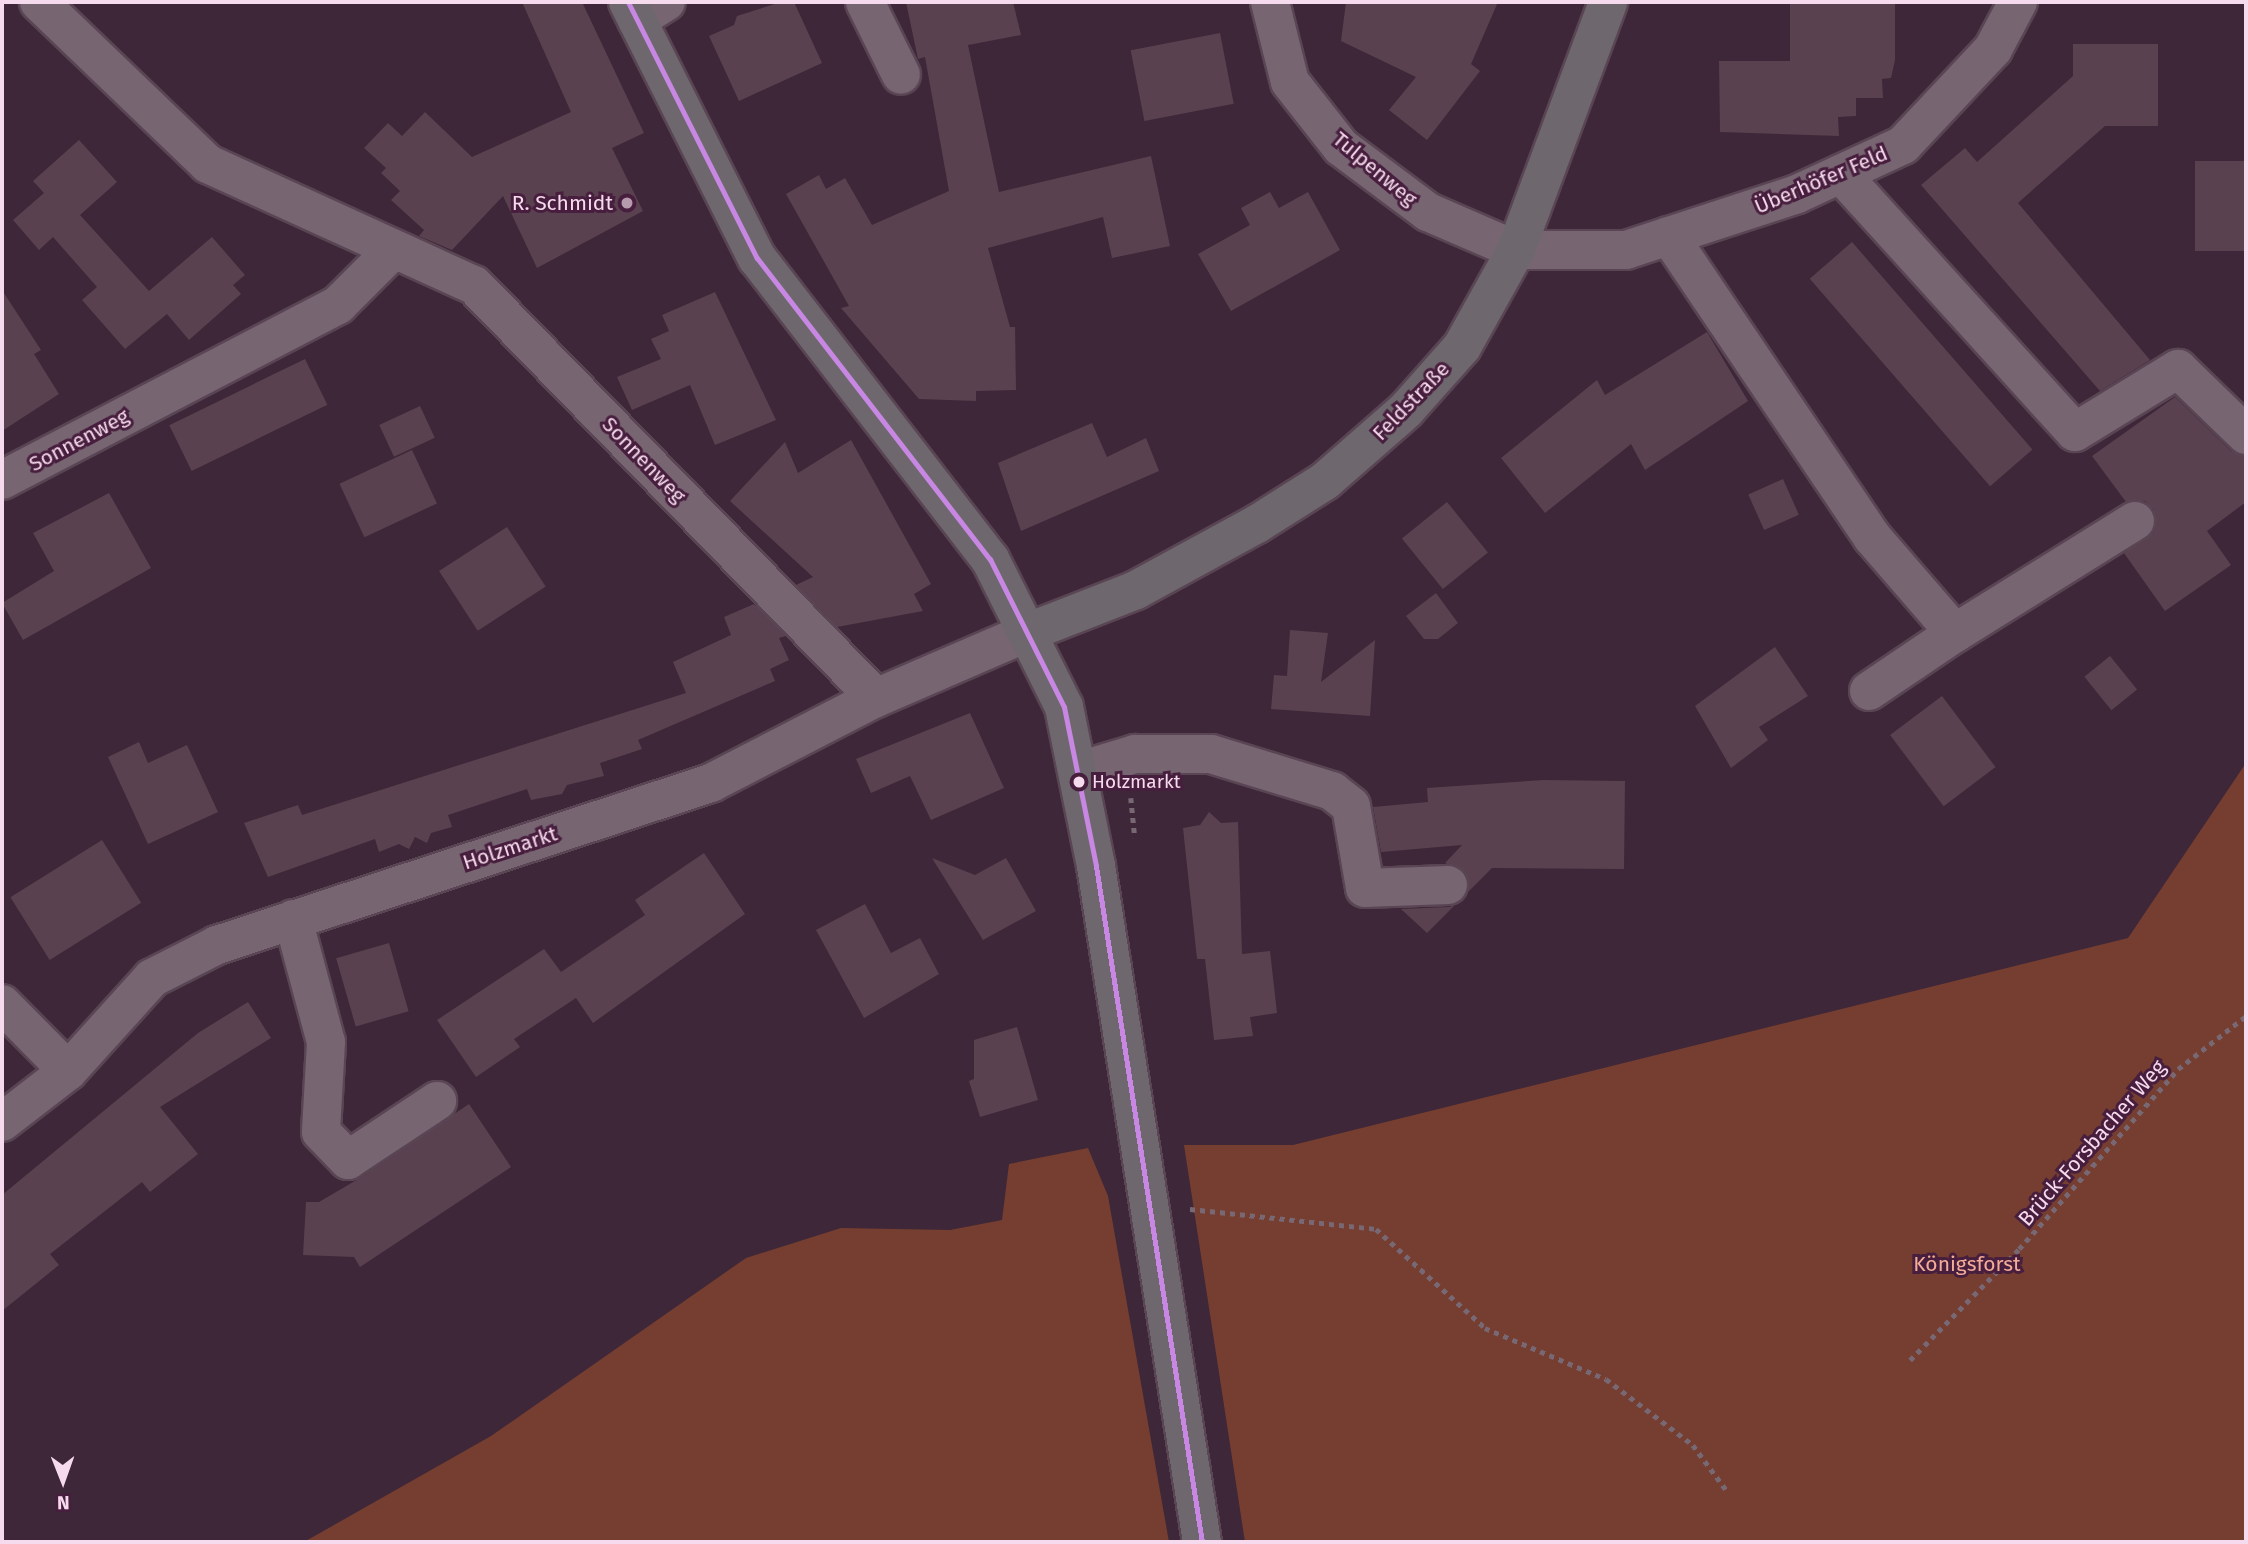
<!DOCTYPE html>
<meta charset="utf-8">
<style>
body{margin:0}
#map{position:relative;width:2248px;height:1544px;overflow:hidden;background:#3e2738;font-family:"Fira Sans",sans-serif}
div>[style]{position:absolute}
.green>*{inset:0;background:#753e30}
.building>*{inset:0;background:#5a414f;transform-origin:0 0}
.path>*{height:4.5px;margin-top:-2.25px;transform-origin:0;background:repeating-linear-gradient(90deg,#776873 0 5px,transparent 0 10px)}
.roads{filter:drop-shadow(2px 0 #594554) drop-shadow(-2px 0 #594554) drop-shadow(0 2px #594554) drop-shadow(0 -2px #594554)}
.minor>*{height:38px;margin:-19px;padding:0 19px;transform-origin:19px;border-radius:19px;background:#776572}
.major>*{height:38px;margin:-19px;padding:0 19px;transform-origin:19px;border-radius:19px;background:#6e686e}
.bus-1>*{height:5px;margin:-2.5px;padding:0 2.5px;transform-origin:2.5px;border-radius:2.5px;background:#c787e3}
.dots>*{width:19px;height:19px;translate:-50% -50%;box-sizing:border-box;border:4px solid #471e3d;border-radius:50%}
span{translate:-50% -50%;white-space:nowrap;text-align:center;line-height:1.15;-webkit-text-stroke:6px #471e3d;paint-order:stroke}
.bus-label{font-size:19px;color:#f6daed}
.left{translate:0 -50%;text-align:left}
.street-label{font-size:21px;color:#f6daed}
.poi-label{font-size:21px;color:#f6daed}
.right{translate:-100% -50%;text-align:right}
.park-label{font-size:21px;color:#f3ac97}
.frame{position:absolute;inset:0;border:4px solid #f6daed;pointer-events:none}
.north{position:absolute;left:28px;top:1446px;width:70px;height:70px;-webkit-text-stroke:5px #471e3d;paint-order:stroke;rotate:179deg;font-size:19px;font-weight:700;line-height:28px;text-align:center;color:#f6daed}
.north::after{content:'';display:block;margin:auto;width:24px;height:32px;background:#f6daed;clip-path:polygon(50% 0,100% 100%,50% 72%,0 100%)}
</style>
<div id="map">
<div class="green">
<i style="clip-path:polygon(2246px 763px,2246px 1542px,1245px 1542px,1184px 1145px,1293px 1145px,2128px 938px)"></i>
<i style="clip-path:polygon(1088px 1148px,1108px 1196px,1169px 1542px,304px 1542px,491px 1436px,746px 1258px,841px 1228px,950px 1230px,1002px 1220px,1009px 1164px)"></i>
</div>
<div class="building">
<i style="clip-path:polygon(522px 2px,582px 2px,644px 133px,612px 148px,643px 211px,537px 268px,503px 196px,452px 250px,419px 236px,424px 230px,391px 200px,400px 191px,381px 173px,386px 168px,364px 148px,388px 123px,402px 136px,425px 112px,472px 157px,571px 112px)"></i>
<i style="clip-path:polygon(781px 2px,794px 2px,822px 63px,739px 101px,709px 36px,734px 25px,737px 16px)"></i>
<i style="clip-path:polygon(906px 2px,1013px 2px,1021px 35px,968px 45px,999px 192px,1151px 156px,1170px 246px,1112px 258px,1103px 217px,988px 248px,1010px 327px,1015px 327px,1016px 390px,976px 391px,976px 401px,919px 399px,841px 308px,849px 306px,786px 194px,819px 175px,826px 189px,845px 178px,872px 225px,949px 191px,925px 57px,918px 59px)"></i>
<i style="clip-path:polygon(1346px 2px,1498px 2px,1471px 64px,1480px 71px,1427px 140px,1389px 110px,1416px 77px,1341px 41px)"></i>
<i style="clip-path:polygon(1790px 2px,1895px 2px,1895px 60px,1891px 78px,1882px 79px,1883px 98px,1856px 98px,1856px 116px,1838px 117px,1839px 136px,1720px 132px,1719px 61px,1790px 61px)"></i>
<i style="left:1220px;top:33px;width:72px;height:91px;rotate:79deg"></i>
<i style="clip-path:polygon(2073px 44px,2158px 44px,2158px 126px,2105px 126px,2018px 203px,2150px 360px,2100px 391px,1921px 185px,1965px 148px,1977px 162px,2073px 76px)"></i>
<i style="clip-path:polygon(79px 140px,117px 182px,80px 215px,149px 291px,212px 237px,245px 275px,233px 285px,241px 294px,189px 340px,167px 314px,125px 349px,82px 300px,97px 287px,53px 237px,39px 250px,13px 220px,44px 193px,33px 181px)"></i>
<i style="left:2195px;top:161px;width:51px;height:90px"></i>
<i style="clip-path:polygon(1270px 192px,1279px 208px,1308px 192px,1340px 250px,1231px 311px,1198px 254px,1250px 225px,1241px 208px)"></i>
<i style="left:1852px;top:242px;width:275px;height:56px;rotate:49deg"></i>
<i style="clip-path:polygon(2px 290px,41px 350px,34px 354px,59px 394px,2px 431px)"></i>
<i style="clip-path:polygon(715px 292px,776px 420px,715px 445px,690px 385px,632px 410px,617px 377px,661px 359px,651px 339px,669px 331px,662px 315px)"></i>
<i style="clip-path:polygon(1707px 332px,1748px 401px,1645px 470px,1631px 444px,1545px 513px,1501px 458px,1597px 380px,1605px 395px)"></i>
<i style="left:305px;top:359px;width:51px;height:151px;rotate:64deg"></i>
<i style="clip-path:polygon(2175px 397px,2231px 451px,2246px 457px,2246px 502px,2207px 531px,2231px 565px,2165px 611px,2124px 553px,2154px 532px,2154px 510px,2145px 501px,2126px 502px,2092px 456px)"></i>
<i style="left:420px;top:406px;width:35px;height:45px;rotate:65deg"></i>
<i style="clip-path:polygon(1092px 423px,1107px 457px,1146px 438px,1159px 471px,1021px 531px,998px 463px)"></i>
<i style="clip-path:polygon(851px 440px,931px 584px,914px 594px,923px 611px,837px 627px,796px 585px,813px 577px,730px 501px,785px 442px,798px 473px)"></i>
<i style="left:412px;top:450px;width:59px;height:80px;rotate:65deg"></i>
<i style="left:1783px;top:479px;width:39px;height:38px;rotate:66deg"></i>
<i style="clip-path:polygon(109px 493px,151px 568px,23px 640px,2px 603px,54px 571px,33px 533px)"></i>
<i style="left:1447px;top:502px;width:65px;height:58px;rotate:51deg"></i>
<i style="left:507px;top:527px;width:71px;height:81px;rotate:57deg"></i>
<i style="clip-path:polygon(1436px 593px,1458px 623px,1438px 639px,1424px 639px,1406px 616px)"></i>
<i style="clip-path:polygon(754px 604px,786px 636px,779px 638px,789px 660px,770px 669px,775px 681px,638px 740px,642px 749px,600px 763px,604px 776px,567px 785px,562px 794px,531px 800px,527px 789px,448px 815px,452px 827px,431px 833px,427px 843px,415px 837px,409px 849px,399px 844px,379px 852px,375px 839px,268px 877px,244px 823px,298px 805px,302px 815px,686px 693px,673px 662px,731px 635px,724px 617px)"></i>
<i style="clip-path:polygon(1290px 630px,1328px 633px,1321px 682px,1375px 640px,1370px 716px,1271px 709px,1274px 675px,1287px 676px)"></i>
<i style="clip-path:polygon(1775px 647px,1808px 696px,1759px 727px,1768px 740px,1731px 768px,1695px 706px)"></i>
<i style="left:2110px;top:656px;width:43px;height:33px;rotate:51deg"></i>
<i style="left:1942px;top:696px;width:89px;height:65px;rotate:53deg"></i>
<i style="clip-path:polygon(970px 713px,1004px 788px,931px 820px,910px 776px,871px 793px,856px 759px)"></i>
<i style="clip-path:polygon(139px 742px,148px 763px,187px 745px,218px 812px,148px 844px,108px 757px)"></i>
<i style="clip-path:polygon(1543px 780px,1625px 781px,1624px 869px,1492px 868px,1468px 892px,1466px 873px,1445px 863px,1462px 845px,1381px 852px,1373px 807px,1428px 802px,1427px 788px)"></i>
<i style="clip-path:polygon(1209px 812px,1221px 823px,1238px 822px,1242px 954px,1270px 951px,1277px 1013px,1250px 1017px,1253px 1036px,1214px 1040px,1205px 959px,1197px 959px,1183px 828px,1200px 825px)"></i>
<i style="left:102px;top:840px;width:74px;height:108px;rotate:58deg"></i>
<i style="clip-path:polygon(704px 853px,745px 914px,593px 1023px,576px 998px,514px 1039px,520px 1047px,476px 1077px,437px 1020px,544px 949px,561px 972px,645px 915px,635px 900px)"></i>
<i style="clip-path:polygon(932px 858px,975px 875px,1006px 858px,1036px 911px,983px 940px)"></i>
<i style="clip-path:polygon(865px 904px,891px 953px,920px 938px,939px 974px,864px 1018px,816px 930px)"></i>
<i style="clip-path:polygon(1455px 905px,1427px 933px,1401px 909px,1449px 907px)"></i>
<i style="left:389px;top:943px;width:71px;height:55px;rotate:74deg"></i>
<i style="clip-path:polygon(248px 1002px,271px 1038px,160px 1107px,198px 1154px,150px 1192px,142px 1182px,50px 1254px,59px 1265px,2px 1311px,2px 1195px,198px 1033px)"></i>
<i style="clip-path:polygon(1017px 1027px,1038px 1100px,980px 1117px,969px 1081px,974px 1079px,974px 1040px)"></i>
<i style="clip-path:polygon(469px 1104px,511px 1167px,360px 1267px,354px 1257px,303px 1255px,306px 1202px,319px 1202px,360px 1178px)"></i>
</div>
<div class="path">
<i style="left:1131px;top:798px;width:40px;rotate:84.3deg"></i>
<i style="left:1190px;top:1209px;width:187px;rotate:6.1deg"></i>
<i style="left:1376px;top:1229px;width:147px;rotate:42.2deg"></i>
<i style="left:1485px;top:1328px;width:131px;rotate:22.9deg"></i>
<i style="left:1606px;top:1379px;width:109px;rotate:37.2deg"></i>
<i style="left:1693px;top:1445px;width:57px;rotate:53.5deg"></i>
<i style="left:1910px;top:1360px;width:156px;rotate:-45.5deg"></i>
<i style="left:2019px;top:1249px;width:240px;rotate:-48.5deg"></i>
<i style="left:2178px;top:1069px;width:86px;rotate:-37.9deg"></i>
</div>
<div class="roads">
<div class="minor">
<i style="left:39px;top:2px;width:234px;rotate:43.8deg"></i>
<i style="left:208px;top:164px;width:292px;rotate:24.5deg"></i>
<i style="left:474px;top:285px;width:576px;rotate:45.77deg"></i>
<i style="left:865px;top:2px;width:81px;rotate:63.7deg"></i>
<i style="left:1270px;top:2px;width:82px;rotate:76deg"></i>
<i style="left:1290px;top:82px;width:83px;rotate:51.9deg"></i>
<i style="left:1341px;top:147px;width:109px;rotate:36.8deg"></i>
<i style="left:1428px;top:212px;width:96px;rotate:23.4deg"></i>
<i style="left:1516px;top:250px;width:110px"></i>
<i style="left:1626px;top:250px;width:180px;rotate:-18.1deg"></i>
<i style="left:1797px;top:194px;width:117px;rotate:-24.8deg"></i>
<i style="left:1903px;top:145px;width:132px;rotate:-46.8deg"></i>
<i style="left:1993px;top:49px;width:53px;rotate:-62deg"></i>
<i style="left:637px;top:20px;width:34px;rotate:-32deg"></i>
<i style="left:1841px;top:174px;width:348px;rotate:47.8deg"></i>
<i style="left:2075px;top:432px;width:121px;rotate:-31.5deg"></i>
<i style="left:2178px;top:369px;width:95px;rotate:44.1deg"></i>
<i style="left:1669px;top:236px;width:363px;rotate:56deg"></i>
<i style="left:1872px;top:537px;width:127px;rotate:49.2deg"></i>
<i style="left:1955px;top:633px;width:212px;rotate:-31.9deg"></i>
<i style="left:2px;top:480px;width:379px;rotate:-27.5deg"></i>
<i style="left:338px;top:305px;width:76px;rotate:-45deg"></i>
<i style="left:1869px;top:691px;width:104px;rotate:-34deg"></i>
<i style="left:1079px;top:771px;width:59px;rotate:-16.9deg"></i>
<i style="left:1135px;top:754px;width:76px"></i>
<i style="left:1211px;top:754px;width:127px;rotate:17deg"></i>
<i style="left:1332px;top:791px;width:24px;rotate:38deg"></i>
<i style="left:1351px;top:806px;width:83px;rotate:80.3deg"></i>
<i style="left:1365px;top:888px;width:83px;rotate:-2.1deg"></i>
<i style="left:293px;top:919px;width:127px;rotate:75deg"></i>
<i style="left:326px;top:1042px;width:90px;rotate:93.2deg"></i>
<i style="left:321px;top:1132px;width:39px;rotate:46deg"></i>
<i style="left:348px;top:1160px;width:107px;rotate:-33.5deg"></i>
<i style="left:2px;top:1004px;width:94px;rotate:45.4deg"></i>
<i style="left:2px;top:1122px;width:83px;rotate:-37.7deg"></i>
<i style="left:68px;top:1071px;width:125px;rotate:-47.9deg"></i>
<i style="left:152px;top:978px;width:73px;rotate:-26.9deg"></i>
<i style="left:217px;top:945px;width:520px;rotate:-18.16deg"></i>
<i style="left:711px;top:783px;width:186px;rotate:-27.3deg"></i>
<i style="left:876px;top:698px;width:169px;rotate:-23.4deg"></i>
</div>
<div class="major">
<i style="left:628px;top:2px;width:287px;rotate:63.3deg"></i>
<i style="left:757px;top:258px;width:381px;rotate:52.3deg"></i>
<i style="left:990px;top:559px;width:165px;rotate:63.4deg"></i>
<i style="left:1064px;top:707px;width:162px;rotate:78.6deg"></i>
<i style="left:1096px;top:866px;width:684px;rotate:81.09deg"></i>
<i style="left:1031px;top:631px;width:113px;rotate:-21.3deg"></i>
<i style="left:1136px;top:590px;width:138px;rotate:-28.6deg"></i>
<i style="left:1257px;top:524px;width:80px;rotate:-32.3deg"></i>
<i style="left:1325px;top:481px;width:108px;rotate:-41.2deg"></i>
<i style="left:1406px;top:410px;width:84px;rotate:-48.4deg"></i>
<i style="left:1462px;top:347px;width:111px;rotate:-60.9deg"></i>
<i style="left:1516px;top:250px;width:265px;rotate:-69.6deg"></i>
</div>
</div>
<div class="bus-1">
<i style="left:628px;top:2px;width:287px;rotate:63.3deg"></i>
<i style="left:757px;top:258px;width:381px;rotate:52.3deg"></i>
<i style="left:990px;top:559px;width:165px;rotate:63.4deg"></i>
<i style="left:1064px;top:707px;width:162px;rotate:78.6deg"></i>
<i style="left:1096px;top:866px;width:684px;rotate:81.09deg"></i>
</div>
<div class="dots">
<i style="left:627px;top:203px;background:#b69bae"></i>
<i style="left:1079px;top:782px;background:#f6daed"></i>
</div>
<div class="bus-label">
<span class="left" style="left:1092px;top:782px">Holzmarkt</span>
</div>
<div class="street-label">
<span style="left:1375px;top:169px;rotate:40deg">Tulpenweg</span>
<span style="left:1821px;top:180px;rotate:-23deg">Überhöfer Feld</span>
<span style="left:1411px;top:401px;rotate:-46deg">Feldstraße</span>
<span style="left:79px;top:440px;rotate:-28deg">Sonnenweg</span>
<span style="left:644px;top:460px;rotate:46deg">Sonnenweg</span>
<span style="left:510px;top:848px;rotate:-18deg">Holzmarkt</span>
<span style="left:2092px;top:1143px;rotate:-49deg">Brück-Forsbacher Weg</span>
</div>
<div class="poi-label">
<span class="right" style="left:613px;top:203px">R. Schmidt</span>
</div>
<div class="park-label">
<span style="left:1967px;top:1264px">Königsforst</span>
</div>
<div class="frame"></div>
<div class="north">N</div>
</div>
